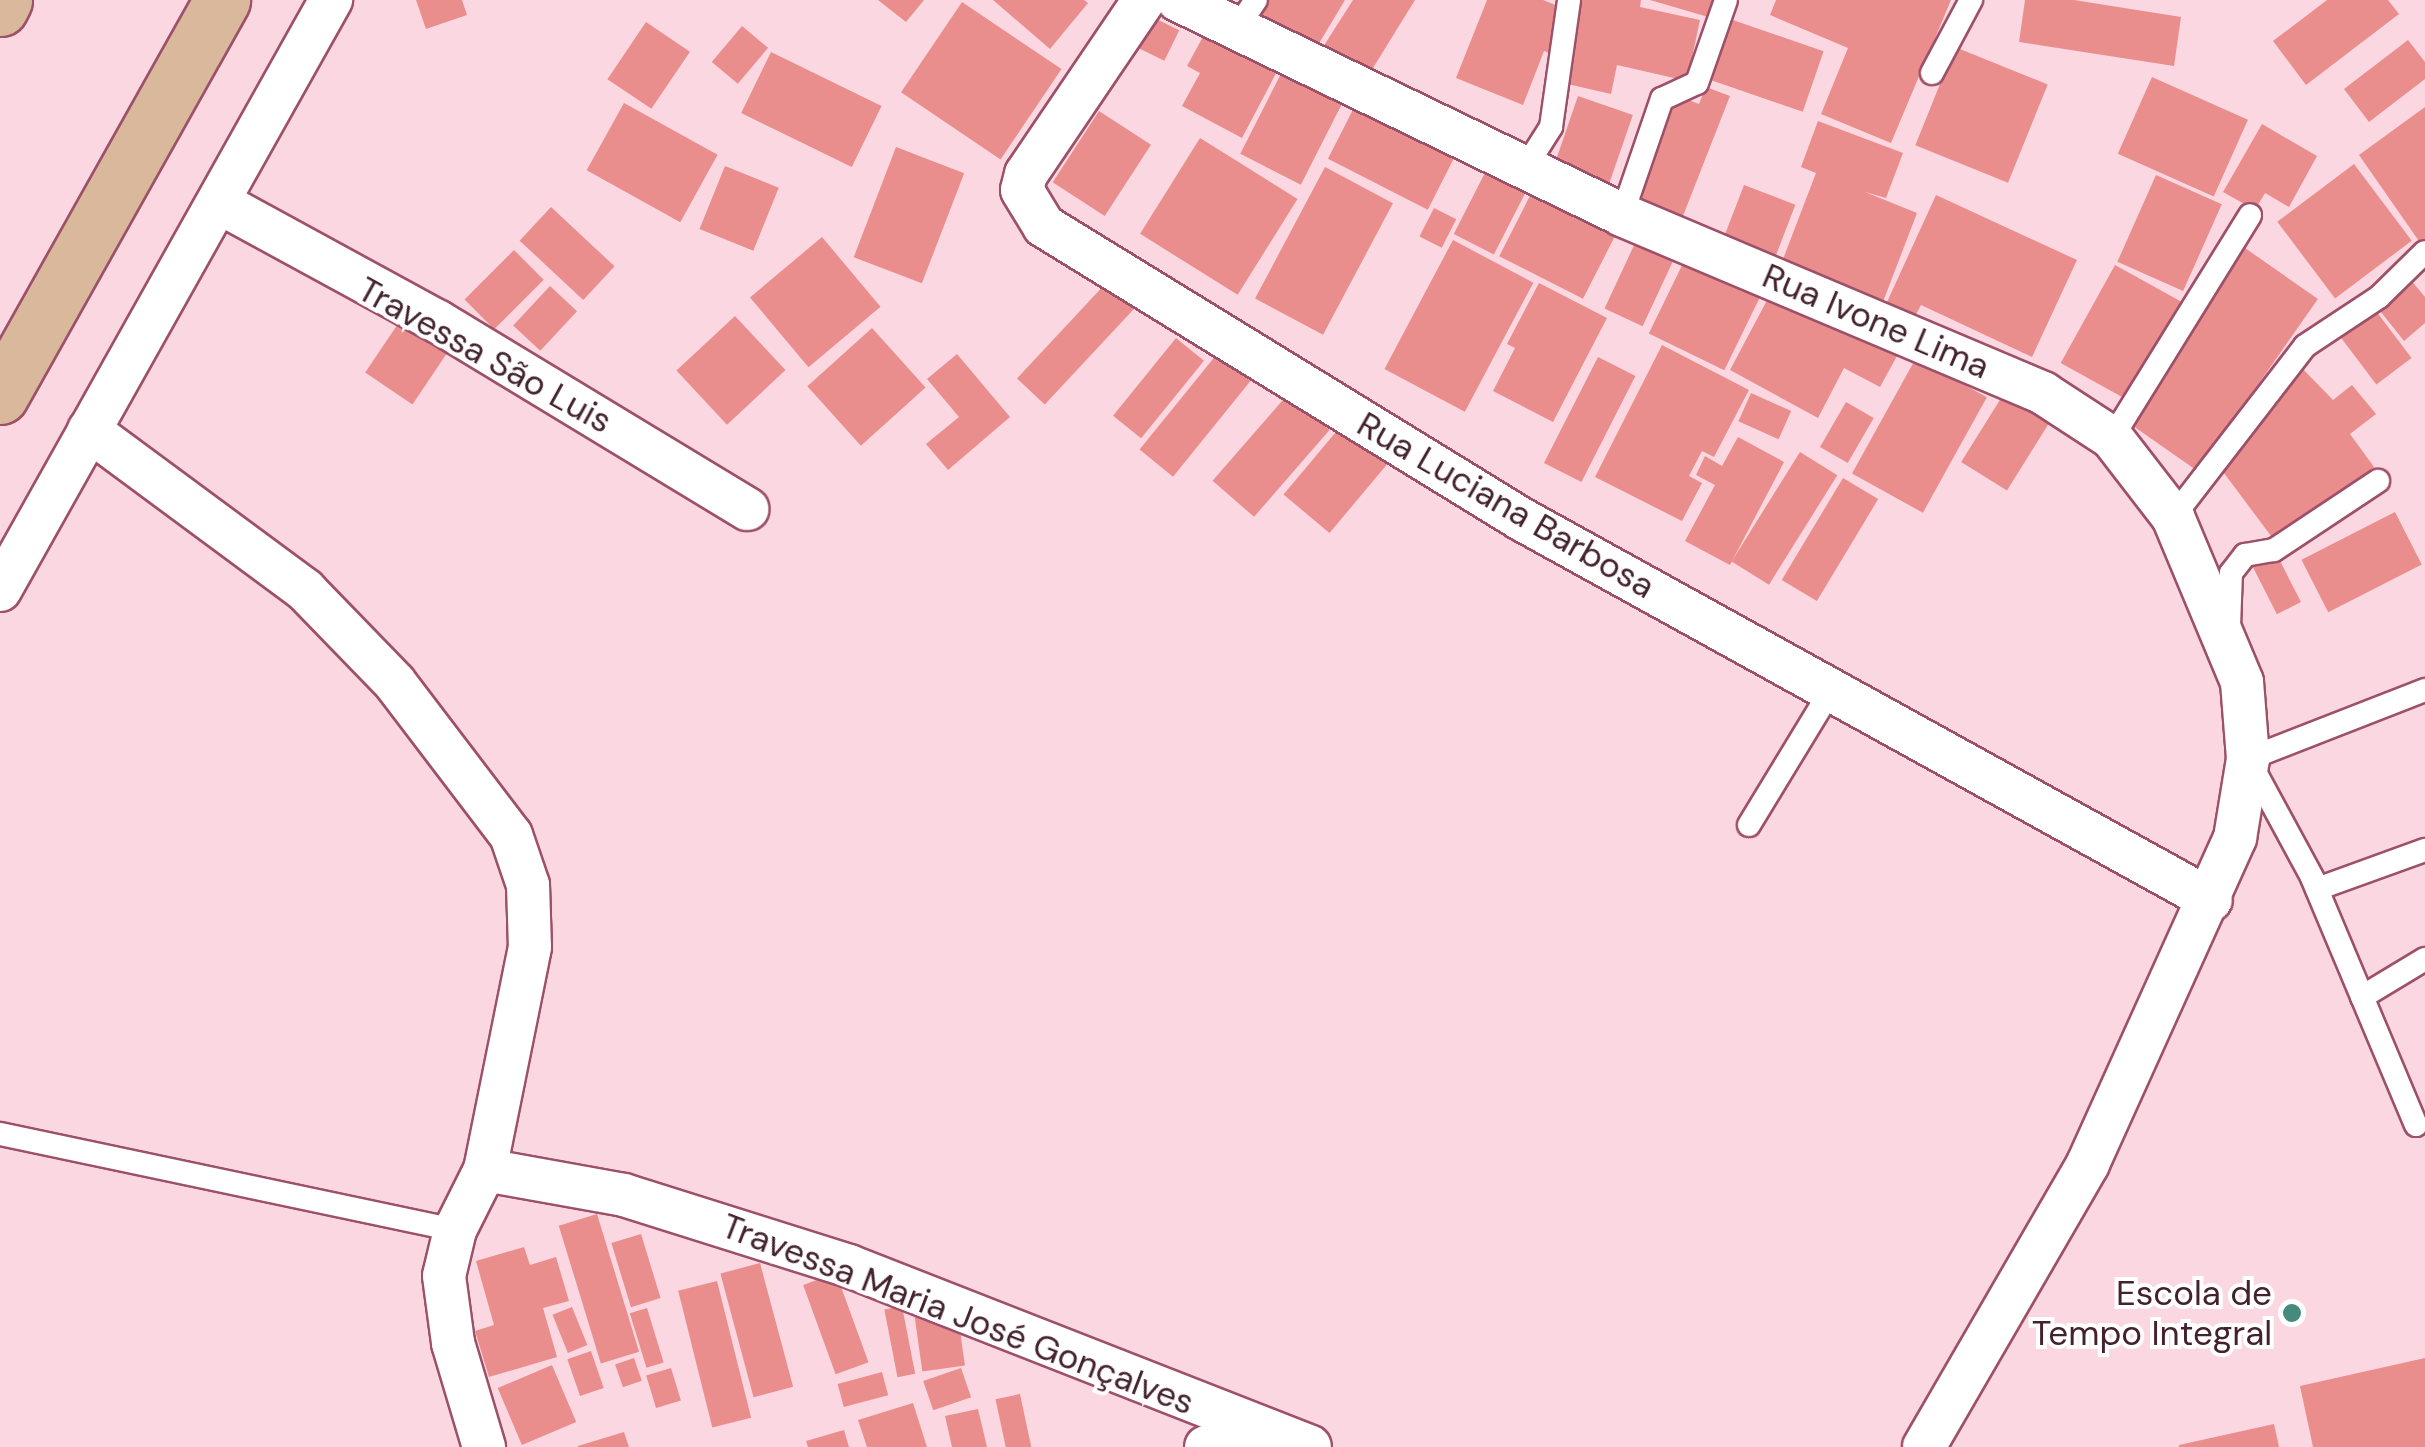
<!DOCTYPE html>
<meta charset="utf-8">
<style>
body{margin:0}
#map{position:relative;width:2425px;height:1447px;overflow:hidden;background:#fbd7e1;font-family:"DM Sans",sans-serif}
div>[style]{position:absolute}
.building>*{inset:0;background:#ea8e8d;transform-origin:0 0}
.roads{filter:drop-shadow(2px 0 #9d5169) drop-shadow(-2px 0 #9d5169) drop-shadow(0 2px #9d5169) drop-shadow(0 -2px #9d5169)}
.lane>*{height:22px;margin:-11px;padding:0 11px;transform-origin:11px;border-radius:11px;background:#fff}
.street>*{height:42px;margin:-21px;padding:0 21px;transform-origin:21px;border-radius:21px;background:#fff}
.primary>*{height:55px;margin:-27.5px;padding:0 27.5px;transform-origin:27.5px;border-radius:27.5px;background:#d9b89c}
.dots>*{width:28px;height:28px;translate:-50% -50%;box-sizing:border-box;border:5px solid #fff;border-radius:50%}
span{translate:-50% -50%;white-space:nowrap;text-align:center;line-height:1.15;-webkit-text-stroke:8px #fff;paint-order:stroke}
.street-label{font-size:35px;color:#43222d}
.poi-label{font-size:35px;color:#43222d}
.right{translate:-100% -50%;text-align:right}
</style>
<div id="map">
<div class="building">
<i style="clip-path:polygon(416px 0,462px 0,467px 15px,426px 29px)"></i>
<i style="clip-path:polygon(878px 0,924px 0,906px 22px)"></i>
<i style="clip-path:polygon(993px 0,1084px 0,1088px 3px,1050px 49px)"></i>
<i style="clip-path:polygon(1259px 0,1345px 0,1315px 50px,1252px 12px)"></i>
<i style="clip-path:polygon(1353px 0,1415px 0,1368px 76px,1323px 47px)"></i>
<i style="clip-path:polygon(1487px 0,1543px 0,1563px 8px,1557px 56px,1544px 51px,1523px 105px,1456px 78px)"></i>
<i style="clip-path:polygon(1581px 0,1641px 0,1640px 7px,1700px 20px,1687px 81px,1617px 65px,1611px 94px,1563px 83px)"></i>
<i style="clip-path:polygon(1650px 0,1719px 0,1715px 19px)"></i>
<i style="clip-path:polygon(1776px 0,1951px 0,1891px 143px,1821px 114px,1848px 48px,1770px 15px)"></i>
<i style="clip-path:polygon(2025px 0,2074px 0,2181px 17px,2174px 66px,2019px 42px)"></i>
<i style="clip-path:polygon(2327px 0,2388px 0,2399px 14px,2306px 85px,2273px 41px)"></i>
<i style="left:962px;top:2px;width:120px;height:109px;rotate:34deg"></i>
<i style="left:1146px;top:14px;width:37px;height:34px;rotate:26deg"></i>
<i style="left:1730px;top:19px;width:99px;height:64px;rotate:19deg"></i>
<i style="left:646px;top:22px;width:53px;height:69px;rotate:34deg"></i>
<i style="clip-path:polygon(1211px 22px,1283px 60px,1242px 138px,1182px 106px,1200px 73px,1187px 66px)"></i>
<i style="left:742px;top:26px;width:34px;height:47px;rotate:40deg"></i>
<i style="clip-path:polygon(2408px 40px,2425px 62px,2425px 79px,2369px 122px,2344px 89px)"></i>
<i style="left:1955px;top:47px;width:100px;height:106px;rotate:22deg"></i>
<i style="left:771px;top:52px;width:123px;height:68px;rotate:26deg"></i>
<i style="left:1287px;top:62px;width:68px;height:103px;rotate:27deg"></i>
<i style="left:2152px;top:77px;width:105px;height:84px;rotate:24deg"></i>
<i style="clip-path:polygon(1706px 87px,1730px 96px,1681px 221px,1634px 204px,1676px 95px,1699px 104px)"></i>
<i style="left:1362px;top:92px;width:112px;height:75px;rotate:27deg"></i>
<i style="left:1578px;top:96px;width:58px;height:79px;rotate:19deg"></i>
<i style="left:624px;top:103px;width:107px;height:77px;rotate:29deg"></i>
<i style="clip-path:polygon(2425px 107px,2425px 242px,2421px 244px,2359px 155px)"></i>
<i style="left:1099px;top:111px;width:62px;height:85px;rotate:33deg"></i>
<i style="clip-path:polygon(1818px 121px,1903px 153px,1886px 198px,1865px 192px,1917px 213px,1881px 307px,1780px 267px,1816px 173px,1801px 167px)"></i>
<i style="clip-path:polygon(2262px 124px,2317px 156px,2289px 207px,2265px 193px,2255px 210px,2223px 192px)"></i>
<i style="left:1200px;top:138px;width:115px;height:113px;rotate:32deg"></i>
<i style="left:896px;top:147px;width:73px;height:118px;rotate:21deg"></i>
<i style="left:1491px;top:161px;width:45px;height:82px;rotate:27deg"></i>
<i style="left:2354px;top:164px;width:96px;height:96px;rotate:53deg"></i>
<i style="left:725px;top:166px;width:58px;height:68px;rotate:22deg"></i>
<i style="left:1325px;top:167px;width:77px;height:149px;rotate:28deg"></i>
<i style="left:2156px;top:175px;width:72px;height:95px;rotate:24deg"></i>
<i style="left:1536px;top:184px;width:94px;height:81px;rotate:27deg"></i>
<i style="left:1744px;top:185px;width:55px;height:55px;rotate:21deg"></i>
<i style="clip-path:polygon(1936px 195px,2077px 260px,2032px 357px,1921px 305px,1910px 326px,1882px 313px)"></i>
<i style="left:551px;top:207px;width:87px;height:46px;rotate:43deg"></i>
<i style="left:1434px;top:208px;width:25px;height:32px;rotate:27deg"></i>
<i style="left:1643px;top:226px;width:42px;height:91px;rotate:25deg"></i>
<i style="left:822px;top:237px;width:91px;height:94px;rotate:50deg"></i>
<i style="left:1453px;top:240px;width:91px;height:146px;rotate:28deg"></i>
<i style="left:2245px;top:248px;width:89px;height:210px;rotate:35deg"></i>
<i style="left:1690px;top:249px;width:84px;height:94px;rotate:26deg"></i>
<i style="left:514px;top:250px;width:42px;height:70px;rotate:45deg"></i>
<i style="left:2115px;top:265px;width:80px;height:112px;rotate:29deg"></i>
<i style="clip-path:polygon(2410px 279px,2425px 297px,2425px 323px,2404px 341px,2377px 307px)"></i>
<i style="left:1107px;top:282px;width:38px;height:132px;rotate:43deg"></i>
<i style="clip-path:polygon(1539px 283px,1607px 318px,1553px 422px,1493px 391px,1515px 348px,1507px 344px)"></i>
<i style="left:550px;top:286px;width:37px;height:54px;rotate:43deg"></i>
<i style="clip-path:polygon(1773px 289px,1897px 356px,1880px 387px,1844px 368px,1818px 418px,1730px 370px)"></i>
<i style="left:2376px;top:311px;width:59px;height:44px;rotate:53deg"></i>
<i style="left:406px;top:312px;width:57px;height:73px;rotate:34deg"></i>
<i style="left:735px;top:316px;width:74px;height:80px;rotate:47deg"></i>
<i style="left:872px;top:328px;width:80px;height:87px;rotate:48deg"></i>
<i style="left:1176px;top:338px;width:36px;height:100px;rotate:39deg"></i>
<i style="clip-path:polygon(1662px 345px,1749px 390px,1714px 457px,1702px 451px,1689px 476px,1702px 483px,1682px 521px,1595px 477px)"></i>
<i style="clip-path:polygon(957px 354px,1010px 417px,948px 470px,926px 444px,959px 417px,927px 379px)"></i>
<i style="left:1217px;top:354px;width:43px;height:123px;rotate:39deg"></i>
<i style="left:1598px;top:357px;width:42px;height:119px;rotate:27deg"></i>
<i style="left:1916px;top:358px;width:81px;height:132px;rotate:29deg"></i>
<i style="clip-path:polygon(2299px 365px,2333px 400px,2352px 385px,2376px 414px,2350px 434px,2374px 467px,2277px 544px,2218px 465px)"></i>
<i style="left:1751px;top:393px;width:44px;height:31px;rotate:24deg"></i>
<i style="left:1288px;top:394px;width:55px;height:115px;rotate:41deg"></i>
<i style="left:2003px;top:395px;width:54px;height:79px;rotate:32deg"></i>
<i style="left:1846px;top:402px;width:32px;height:52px;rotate:30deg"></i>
<i style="left:1351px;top:414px;width:60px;height:105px;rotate:40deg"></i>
<i style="clip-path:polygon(1738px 437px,1784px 462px,1730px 565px,1685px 541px,1715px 485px,1696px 475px,1705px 456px,1722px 466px)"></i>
<i style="left:1800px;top:452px;width:44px;height:129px;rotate:32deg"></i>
<i style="left:1843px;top:478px;width:41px;height:119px;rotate:31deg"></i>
<i style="left:2395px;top:512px;width:59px;height:105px;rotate:63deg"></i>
<i style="left:2276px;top:553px;width:55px;height:27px;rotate:63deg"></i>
<i style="left:597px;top:1214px;width:144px;height:40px;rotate:73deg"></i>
<i style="left:641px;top:1234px;width:67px;height:31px;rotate:73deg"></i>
<i style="clip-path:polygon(524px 1247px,530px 1265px,556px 1257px,569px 1301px,543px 1308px,557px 1357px,489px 1377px,475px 1331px,494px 1325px,476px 1261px)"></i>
<i style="left:760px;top:1263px;width:128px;height:41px;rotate:75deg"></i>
<i style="left:836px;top:1273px;width:95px;height:35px;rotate:70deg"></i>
<i style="left:717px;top:1281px;width:141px;height:40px;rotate:76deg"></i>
<i style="left:902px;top:1306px;width:69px;height:18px;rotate:79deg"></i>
<i style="left:572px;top:1307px;width:41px;height:21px;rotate:68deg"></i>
<i style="left:647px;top:1308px;width:57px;height:18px;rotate:73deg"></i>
<i style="left:957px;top:1309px;width:57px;height:43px;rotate:82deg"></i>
<i style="left:591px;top:1351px;width:39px;height:25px;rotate:71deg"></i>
<i style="left:634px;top:1358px;width:24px;height:20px;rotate:71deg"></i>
<i style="clip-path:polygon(2425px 1358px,2425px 1447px,2313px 1447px,2300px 1386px)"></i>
<i style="left:552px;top:1365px;width:62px;height:59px;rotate:67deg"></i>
<i style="left:671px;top:1368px;width:34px;height:26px;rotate:73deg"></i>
<i style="left:961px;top:1368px;width:31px;height:40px;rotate:71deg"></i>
<i style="left:882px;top:1372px;width:24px;height:46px;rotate:75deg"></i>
<i style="left:1020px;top:1394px;width:54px;height:25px;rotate:78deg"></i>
<i style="clip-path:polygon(913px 1403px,927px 1447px,867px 1447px,858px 1420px)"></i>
<i style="clip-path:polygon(978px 1409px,987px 1447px,952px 1447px,945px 1416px)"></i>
<i style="clip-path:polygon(2274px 1424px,2279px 1447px,2179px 1447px,2179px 1445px)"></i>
<i style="clip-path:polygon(844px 1430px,849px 1447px,808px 1447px,806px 1441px)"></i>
<i style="clip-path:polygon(624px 1432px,629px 1447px,578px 1447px,578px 1446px)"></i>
</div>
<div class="roads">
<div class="lane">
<i style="left:1235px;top:31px;width:37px;rotate:-56deg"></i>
<i style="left:1932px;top:73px;width:83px;rotate:-61.9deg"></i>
<i style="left:1525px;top:168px;width:49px;rotate:-57.6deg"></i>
<i style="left:1551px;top:127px;width:128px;rotate:-81.9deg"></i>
<i style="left:1622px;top:215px;width:123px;rotate:-71deg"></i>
<i style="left:1662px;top:99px;width:38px;rotate:-25deg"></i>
<i style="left:1697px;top:83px;width:88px;rotate:-70.7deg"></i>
<i style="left:2112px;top:438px;width:262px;rotate:-58.2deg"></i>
<i style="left:2173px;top:517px;width:216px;rotate:-52.3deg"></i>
<i style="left:2305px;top:346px;width:89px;rotate:-33.5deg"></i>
<i style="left:2379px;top:297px;width:64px;rotate:-44.4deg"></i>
<i style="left:2229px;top:627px;width:54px;rotate:-87.9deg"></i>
<i style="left:2231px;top:573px;width:23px;rotate:-52deg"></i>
<i style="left:2245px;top:555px;width:29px;rotate:-10deg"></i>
<i style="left:2274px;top:550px;width:125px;rotate:-33.6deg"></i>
<i style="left:1749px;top:825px;width:158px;rotate:-58.7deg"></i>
<i style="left:2317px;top:889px;width:115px;rotate:-19.9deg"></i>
<i style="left:2362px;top:997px;width:74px;rotate:-31.1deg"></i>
<i style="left:2416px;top:1125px;width:269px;rotate:-112.8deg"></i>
<i style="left:2312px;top:877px;width:134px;rotate:-118.5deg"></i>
<i style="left:2248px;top:759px;width:190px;rotate:-21.3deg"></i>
<i style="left:0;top:1134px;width:465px;rotate:11.9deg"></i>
</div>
<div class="street">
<i style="left:1144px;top:0;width:210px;rotate:124.1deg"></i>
<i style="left:1026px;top:174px;width:16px;rotate:104deg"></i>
<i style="left:1022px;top:190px;width:42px;rotate:58.6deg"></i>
<i style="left:1044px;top:226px;width:560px;rotate:31.56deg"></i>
<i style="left:1521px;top:519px;width:788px;rotate:28.91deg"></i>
<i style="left:1178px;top:0;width:493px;rotate:25.8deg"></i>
<i style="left:1622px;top:215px;width:457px;rotate:22.9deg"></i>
<i style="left:2043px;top:393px;width:82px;rotate:33.1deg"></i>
<i style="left:2112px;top:438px;width:100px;rotate:52.3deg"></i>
<i style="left:2173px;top:517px;width:179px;rotate:67.3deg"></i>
<i style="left:2242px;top:682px;width:77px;rotate:85.5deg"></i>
<i style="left:2248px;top:759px;width:80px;rotate:99.3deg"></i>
<i style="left:2235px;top:838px;width:358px;rotate:114.3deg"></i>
<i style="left:2088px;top:1164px;width:327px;rotate:120.1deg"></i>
<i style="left:222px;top:204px;width:245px;rotate:28.6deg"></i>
<i style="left:437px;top:321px;width:363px;rotate:31.2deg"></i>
<i style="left:89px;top:430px;width:269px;rotate:36.5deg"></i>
<i style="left:305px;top:590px;width:129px;rotate:45.9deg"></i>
<i style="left:395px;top:683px;width:191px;rotate:52.7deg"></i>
<i style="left:511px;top:835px;width:53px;rotate:71.2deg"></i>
<i style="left:528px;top:885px;width:62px;rotate:88.2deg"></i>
<i style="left:530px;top:947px;width:227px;rotate:101.4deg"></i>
<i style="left:485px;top:1170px;width:67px;rotate:116.6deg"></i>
<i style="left:455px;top:1230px;width:47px;rotate:103.4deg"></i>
<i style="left:444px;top:1276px;width:68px;rotate:82.3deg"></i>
<i style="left:453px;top:1343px;width:109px;rotate:73.4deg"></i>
<i style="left:0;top:590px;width:677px;rotate:-60.71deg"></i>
<i style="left:485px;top:1170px;width:141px;rotate:10.2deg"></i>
<i style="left:624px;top:1195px;width:236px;rotate:17.5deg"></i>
<i style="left:849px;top:1266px;width:495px;rotate:21.4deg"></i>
<i style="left:1206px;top:1447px;width:58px;rotate:-18.1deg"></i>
</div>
<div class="primary">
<i style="left:0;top:8px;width:9px;rotate:-63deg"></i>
<i style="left:0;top:396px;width:454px;rotate:-60.7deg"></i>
</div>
</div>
<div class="dots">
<i style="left:2292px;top:1313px;background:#468a7e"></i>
</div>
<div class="street-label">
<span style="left:1876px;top:321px;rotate:23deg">Rua Ivone Lima</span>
<span style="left:485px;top:355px;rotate:29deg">Travessa São Luis</span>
<span style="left:1506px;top:505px;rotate:30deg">Rua Luciana Barbosa</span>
<span style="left:958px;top:1314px;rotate:21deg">Travessa Maria José Gonçalves</span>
</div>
<div class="poi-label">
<span class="right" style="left:2272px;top:1313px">Escola de<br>Tempo Integral</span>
</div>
</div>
